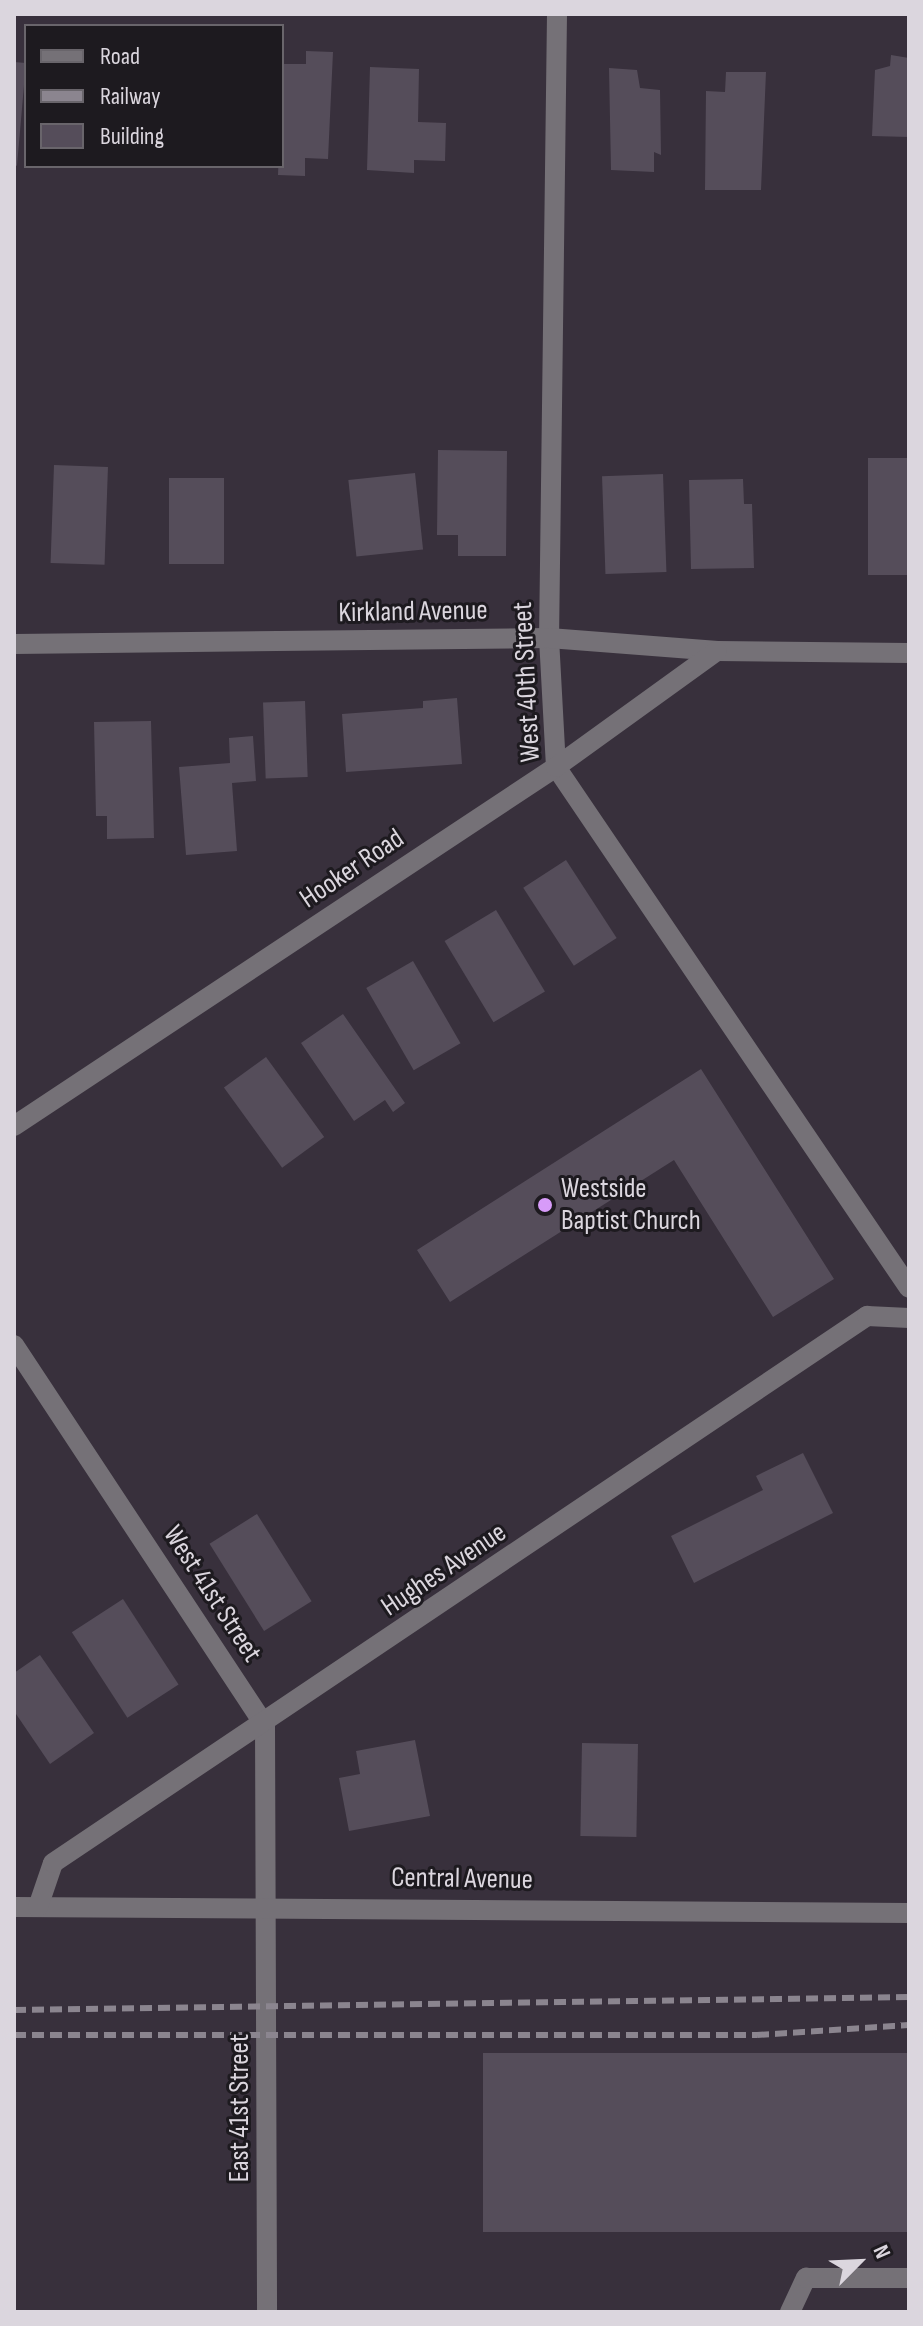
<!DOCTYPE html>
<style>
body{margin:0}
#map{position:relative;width:923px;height:2326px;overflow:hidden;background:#38303c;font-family:"Sofia Sans Condensed",sans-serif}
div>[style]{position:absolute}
.building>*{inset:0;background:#554d5a;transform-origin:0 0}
.minor>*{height:20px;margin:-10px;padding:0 10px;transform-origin:10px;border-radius:10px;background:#757177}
.rail>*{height:6px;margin-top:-3px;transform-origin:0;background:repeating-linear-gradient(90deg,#8b858f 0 12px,transparent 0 18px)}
.dots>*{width:22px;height:22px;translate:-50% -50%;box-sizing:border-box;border:4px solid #1d1a1f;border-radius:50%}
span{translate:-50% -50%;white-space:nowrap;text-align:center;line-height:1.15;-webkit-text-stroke:6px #1d1a1f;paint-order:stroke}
.street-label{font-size:28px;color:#dbd6de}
.poi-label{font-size:28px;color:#dbd6de}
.left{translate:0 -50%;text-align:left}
.frame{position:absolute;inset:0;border:16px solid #dbd6de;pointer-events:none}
.legend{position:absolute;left:24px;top:24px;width:260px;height:144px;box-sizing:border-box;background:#1d1a1f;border:2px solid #69656b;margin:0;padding:10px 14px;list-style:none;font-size:24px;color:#dbd6de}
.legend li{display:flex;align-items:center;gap:16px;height:40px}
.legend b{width:40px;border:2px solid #69656b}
.north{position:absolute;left:819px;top:2222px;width:80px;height:80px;-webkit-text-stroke:6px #1d1a1f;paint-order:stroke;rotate:66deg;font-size:22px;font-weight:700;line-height:32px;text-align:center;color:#dbd6de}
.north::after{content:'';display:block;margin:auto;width:28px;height:36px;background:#dbd6de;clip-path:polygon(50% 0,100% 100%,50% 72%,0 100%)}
</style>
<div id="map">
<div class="building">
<i style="clip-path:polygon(306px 51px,333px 52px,328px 159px,305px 158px,305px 176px,278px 175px,282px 64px,306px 64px)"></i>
<i style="clip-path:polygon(891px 55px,909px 58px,909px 137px,872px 136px,875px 70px,890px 66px)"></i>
<i style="left:14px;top:62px;width:12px;height:103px;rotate:5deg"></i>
<i style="clip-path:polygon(370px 67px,419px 69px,418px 122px,446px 123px,445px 161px,414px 160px,414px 173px,367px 170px)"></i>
<i style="clip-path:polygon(609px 68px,637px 70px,640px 88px,660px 90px,661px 155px,654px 152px,654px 172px,611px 170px)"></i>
<i style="clip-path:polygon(726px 72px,766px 72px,761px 190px,705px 190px,706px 91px,725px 92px)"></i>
<i style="clip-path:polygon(438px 450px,507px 451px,506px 556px,458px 556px,458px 535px,437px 535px)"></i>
<i style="left:909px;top:458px;width:117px;height:41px;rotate:90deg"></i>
<i style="left:54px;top:465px;width:54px;height:98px;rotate:2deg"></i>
<i style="left:415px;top:473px;width:77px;height:67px;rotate:84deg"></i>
<i style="left:663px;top:474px;width:98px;height:61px;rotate:88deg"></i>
<i style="left:169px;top:478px;width:55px;height:86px"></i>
<i style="clip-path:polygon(743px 479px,744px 504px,752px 504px,754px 568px,691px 569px,689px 480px)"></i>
<i style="clip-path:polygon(457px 698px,462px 764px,346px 772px,342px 714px,423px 708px,423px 701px)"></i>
<i style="left:305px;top:701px;width:76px;height:42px;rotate:88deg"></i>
<i style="clip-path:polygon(151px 721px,154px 838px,107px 839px,107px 816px,96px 816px,94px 722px)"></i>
<i style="clip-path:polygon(253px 736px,256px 781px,232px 783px,237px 851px,186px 855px,179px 767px,230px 763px,229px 738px)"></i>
<i style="left:566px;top:860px;width:93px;height:51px;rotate:57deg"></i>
<i style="left:496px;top:910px;width:95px;height:60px;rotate:59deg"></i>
<i style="left:413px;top:961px;width:95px;height:54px;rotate:60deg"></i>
<i style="clip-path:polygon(343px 1014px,405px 1103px,393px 1112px,385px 1100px,354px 1121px,301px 1043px)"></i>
<i style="left:266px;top:1057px;width:99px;height:52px;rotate:54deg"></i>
<i style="clip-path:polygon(701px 1069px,834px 1279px,773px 1317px,674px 1160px,450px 1302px,417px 1250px)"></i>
<i style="clip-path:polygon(803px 1453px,833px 1513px,694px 1583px,671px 1536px,763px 1490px,756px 1476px)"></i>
<i style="left:257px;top:1514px;width:103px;height:56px;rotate:58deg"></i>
<i style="left:123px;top:1599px;width:102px;height:61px;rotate:57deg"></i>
<i style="clip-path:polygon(40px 1655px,94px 1733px,50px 1764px,14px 1711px,14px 1673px)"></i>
<i style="clip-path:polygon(415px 1740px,430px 1816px,349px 1831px,339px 1778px,360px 1774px,356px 1751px)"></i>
<i style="left:582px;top:1743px;width:56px;height:93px;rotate:1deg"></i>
<i style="left:909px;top:2053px;width:179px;height:426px;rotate:90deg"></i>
</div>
<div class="minor">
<i style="left:557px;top:14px;width:624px;rotate:90.73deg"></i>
<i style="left:549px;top:638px;width:129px;rotate:86.9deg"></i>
<i style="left:556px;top:767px;width:629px;rotate:55.88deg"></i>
<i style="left:14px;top:644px;width:535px;rotate:-0.64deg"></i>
<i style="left:549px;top:638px;width:169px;rotate:4.4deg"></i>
<i style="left:717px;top:651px;width:192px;rotate:0.6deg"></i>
<i style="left:14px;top:1126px;width:650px;rotate:-33.52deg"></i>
<i style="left:556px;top:767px;width:198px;rotate:-35.8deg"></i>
<i style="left:14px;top:1345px;width:455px;rotate:56.6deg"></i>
<i style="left:265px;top:1725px;width:587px;rotate:89.8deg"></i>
<i style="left:14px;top:1907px;width:895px;rotate:0.38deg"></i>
<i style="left:38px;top:1907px;width:46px;rotate:-71.2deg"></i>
<i style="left:53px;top:1863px;width:981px;rotate:-33.9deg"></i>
<i style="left:867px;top:1316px;width:42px;rotate:2.7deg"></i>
<i style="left:790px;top:2312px;width:38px;rotate:-65deg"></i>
<i style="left:806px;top:2278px;width:103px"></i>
</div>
<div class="rail">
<i style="left:14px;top:2010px;width:895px;rotate:-0.83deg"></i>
<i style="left:14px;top:2035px;width:743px"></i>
<i style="left:757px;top:2035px;width:152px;rotate:-3.8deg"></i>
</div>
<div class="dots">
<i style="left:545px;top:1205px;background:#d79bf9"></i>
</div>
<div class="street-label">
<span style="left:413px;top:612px;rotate:-1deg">Kirkland Avenue</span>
<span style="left:527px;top:682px;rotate:-93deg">West 40th Street</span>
<span style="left:352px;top:869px;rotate:-34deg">Hooker Road</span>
<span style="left:444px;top:1570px;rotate:-34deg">Hughes Avenue</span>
<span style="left:212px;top:1594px;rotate:57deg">West 41st Street</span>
<span style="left:462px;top:1879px;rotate:1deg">Central Avenue</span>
<span style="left:240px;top:2108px;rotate:-90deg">East 41st Street</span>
</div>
<div class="poi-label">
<span class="left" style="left:561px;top:1205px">Westside<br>Baptist Church</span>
</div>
<div class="frame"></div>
<ul class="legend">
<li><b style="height:10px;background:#757177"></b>Road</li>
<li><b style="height:10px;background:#8b858f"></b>Railway</li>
<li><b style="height:22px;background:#554d5a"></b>Building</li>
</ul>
<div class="north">N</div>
</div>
